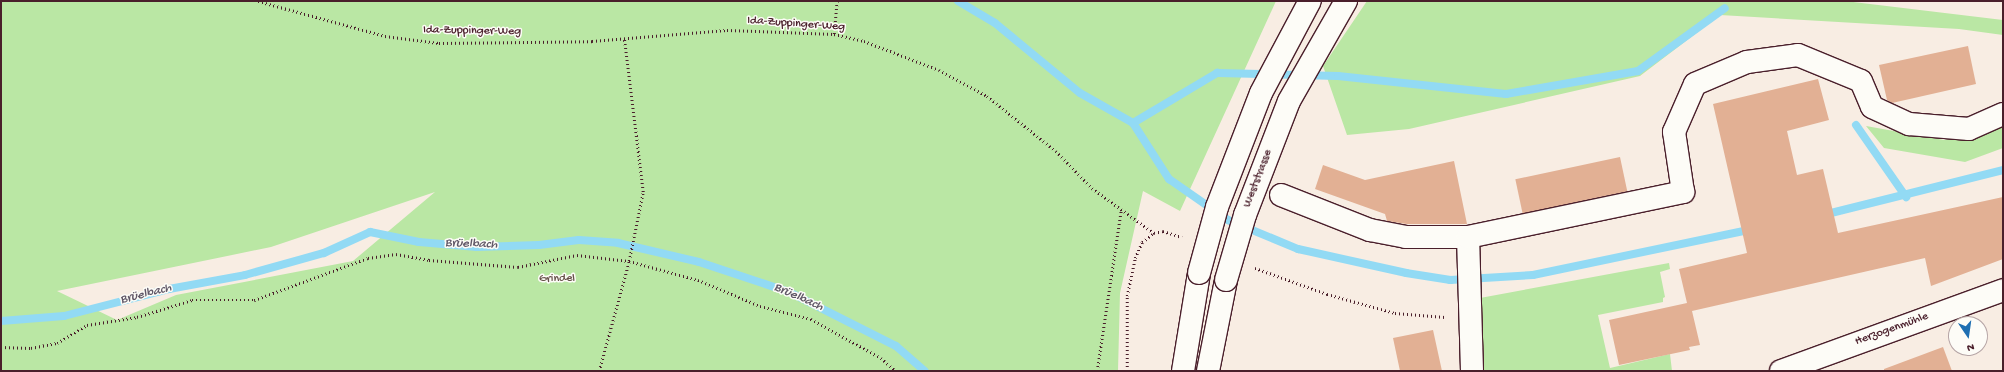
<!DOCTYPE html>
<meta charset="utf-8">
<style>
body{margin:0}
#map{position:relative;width:2004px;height:372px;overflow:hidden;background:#f8ede3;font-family:"Gochi Hand",sans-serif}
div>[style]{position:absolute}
.green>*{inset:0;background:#bae7a4}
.stream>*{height:8px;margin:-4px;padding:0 4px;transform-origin:4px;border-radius:4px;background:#92daf4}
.building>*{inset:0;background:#e2b094;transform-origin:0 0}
.path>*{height:2.5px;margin-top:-1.25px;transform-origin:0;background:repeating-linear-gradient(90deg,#4a1f2b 0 1px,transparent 0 4px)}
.roads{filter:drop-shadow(1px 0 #4a1f2b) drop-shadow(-1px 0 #4a1f2b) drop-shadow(0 1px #4a1f2b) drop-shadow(0 -1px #4a1f2b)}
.minor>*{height:22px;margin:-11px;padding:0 11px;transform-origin:11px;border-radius:11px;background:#fdfcf7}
.major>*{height:22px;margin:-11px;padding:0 11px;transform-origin:11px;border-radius:11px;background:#fdfcf7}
.bridges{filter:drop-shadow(1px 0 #4a1f2b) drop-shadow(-1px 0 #4a1f2b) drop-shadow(0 1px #4a1f2b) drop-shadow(0 -1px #4a1f2b)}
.major-bridge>*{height:22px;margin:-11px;padding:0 11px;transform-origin:11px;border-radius:11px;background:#fdfcf7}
span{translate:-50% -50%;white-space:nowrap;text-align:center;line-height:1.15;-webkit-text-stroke:3px #fdfcf7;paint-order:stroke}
.street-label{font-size:12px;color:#4a1f2b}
.park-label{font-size:12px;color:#665149}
.water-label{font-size:13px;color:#605767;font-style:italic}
.frame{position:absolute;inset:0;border:2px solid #4a1f2b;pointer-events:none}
.north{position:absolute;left:1948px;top:316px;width:40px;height:40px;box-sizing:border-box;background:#fdfcf7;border:1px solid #b5a4a5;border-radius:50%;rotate:167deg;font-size:11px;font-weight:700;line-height:16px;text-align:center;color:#4a1f2b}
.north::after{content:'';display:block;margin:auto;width:14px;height:18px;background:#1f6fb2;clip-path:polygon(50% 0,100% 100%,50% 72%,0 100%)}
</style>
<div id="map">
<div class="green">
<i style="clip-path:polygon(evenodd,1px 1px,1276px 1px,1180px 211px,1143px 191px,1120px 293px,1118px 371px,1px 371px,1px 1px,435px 192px,353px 261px,176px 295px,117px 320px,57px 291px,271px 247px,435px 192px)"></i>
<i style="clip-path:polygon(1367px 1px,1845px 1px,2003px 20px,2003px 35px,1959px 29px,1720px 15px,1640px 76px,1409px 129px,1347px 135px,1323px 66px)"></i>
<i style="clip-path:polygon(1866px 126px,1944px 140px,2003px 127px,2003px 148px,1965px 162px,1884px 148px)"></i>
<i style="clip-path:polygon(1669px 263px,1670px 269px,1660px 272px,1665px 297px,1663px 298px,1663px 302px,1598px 315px,1610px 368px,1670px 354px,1672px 371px,1483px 371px,1480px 298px)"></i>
</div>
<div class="stream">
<i style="left:958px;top:1px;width:43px;rotate:30.7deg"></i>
<i style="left:995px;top:23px;width:110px;rotate:39.5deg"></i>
<i style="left:1080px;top:93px;width:61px;rotate:29.5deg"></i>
<i style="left:1133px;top:123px;width:67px;rotate:57.3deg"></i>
<i style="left:1169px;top:179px;width:72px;rotate:34.8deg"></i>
<i style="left:1228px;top:220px;width:76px;rotate:22.5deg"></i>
<i style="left:1298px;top:249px;width:111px;rotate:12.5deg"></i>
<i style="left:1406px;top:273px;width:45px;rotate:9deg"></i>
<i style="left:1450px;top:280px;width:83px;rotate:-3.4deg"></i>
<i style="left:1533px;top:275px;width:225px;rotate:-11.8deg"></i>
<i style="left:1133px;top:123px;width:98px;rotate:-30.8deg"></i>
<i style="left:1217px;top:73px;width:121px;rotate:1.4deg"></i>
<i style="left:1338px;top:76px;width:169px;rotate:6.1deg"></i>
<i style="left:1506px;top:94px;width:134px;rotate:-9.9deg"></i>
<i style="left:1638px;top:71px;width:107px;rotate:-35.9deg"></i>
<i style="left:1856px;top:125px;width:88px;rotate:55.2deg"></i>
<i style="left:1823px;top:215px;width:186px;rotate:-14deg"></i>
<i style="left:1px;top:321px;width:63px;rotate:-4.5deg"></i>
<i style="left:64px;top:316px;width:108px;rotate:-14.4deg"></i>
<i style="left:169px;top:289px;width:77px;rotate:-10.4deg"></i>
<i style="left:245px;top:275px;width:82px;rotate:-15.6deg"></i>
<i style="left:324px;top:253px;width:51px;rotate:-24.5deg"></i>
<i style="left:370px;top:232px;width:50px;rotate:11.5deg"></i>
<i style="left:419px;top:242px;width:58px;rotate:4.9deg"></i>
<i style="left:477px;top:247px;width:62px;rotate:-1.8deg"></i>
<i style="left:539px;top:245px;width:40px;rotate:-7.1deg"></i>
<i style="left:579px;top:240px;width:39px;rotate:4deg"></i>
<i style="left:618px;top:243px;width:83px;rotate:13.2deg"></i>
<i style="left:699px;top:262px;width:95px;rotate:18.4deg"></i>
<i style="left:789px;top:292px;width:120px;rotate:26.8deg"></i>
<i style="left:896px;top:346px;width:38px;rotate:41deg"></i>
</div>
<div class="building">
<i style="clip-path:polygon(1968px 46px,1976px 84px,1892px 103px,1887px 100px,1879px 65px)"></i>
<i style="clip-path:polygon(1818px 79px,1829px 120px,1787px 131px,1797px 175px,1823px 169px,1838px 233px,2003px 197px,2003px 259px,1931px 286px,1925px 258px,1692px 311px,1700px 345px,1689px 347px,1690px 350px,1619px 365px,1609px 320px,1687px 303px,1679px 269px,1747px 253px,1713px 104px)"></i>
<i style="left:1620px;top:157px;width:35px;height:107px;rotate:78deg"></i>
<i style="clip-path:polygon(1454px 161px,1467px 224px,1407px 224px,1387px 221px,1385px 214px,1315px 189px,1323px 165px,1365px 180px)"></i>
<i style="clip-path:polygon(1433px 330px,1442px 371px,1400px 371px,1393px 338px)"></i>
<i style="clip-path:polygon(1943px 347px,1952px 371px,1884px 371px,1884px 369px)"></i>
</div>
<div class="path">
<i style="left:258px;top:1px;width:132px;rotate:15.4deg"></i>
<i style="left:385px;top:36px;width:54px;rotate:7.4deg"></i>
<i style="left:439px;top:43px;width:153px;rotate:-0.7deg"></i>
<i style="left:592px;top:41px;width:135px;rotate:-4.7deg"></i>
<i style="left:727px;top:30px;width:107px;rotate:2.1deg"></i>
<i style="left:834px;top:34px;width:31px;rotate:13deg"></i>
<i style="left:864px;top:41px;width:80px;rotate:21.1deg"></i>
<i style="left:939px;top:70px;width:55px;rotate:28.4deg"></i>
<i style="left:987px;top:96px;width:88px;rotate:38.6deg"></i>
<i style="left:1056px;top:151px;width:52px;rotate:45.8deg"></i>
<i style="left:1092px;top:188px;width:77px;rotate:36deg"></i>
<i style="left:834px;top:34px;width:33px;rotate:-85deg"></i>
<i style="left:1154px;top:233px;width:9px;rotate:-13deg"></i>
<i style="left:1163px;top:231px;width:20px;rotate:18deg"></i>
<i style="left:1255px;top:268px;width:77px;rotate:19.9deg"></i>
<i style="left:1327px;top:294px;width:71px;rotate:15.6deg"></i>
<i style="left:1395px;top:313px;width:50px;rotate:4.6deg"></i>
<i style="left:1px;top:347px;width:30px;rotate:2deg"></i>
<i style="left:31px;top:348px;width:26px;rotate:-11deg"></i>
<i style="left:57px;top:343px;width:35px;rotate:-31deg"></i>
<i style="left:87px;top:325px;width:51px;rotate:-9.1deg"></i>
<i style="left:137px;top:317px;width:58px;rotate:-17.2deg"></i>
<i style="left:192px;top:300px;width:62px"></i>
<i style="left:254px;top:300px;width:121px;rotate:-20.2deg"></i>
<i style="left:368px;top:258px;width:28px;rotate:-8deg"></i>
<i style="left:396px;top:254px;width:34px;rotate:10deg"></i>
<i style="left:429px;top:260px;width:89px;rotate:4.5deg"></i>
<i style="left:518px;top:267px;width:60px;rotate:-11.5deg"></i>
<i style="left:577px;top:255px;width:52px;rotate:6.6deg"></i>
<i style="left:629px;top:261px;width:72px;rotate:15.4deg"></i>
<i style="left:698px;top:280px;width:67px;rotate:22.8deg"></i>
<i style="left:760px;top:306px;width:53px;rotate:14.3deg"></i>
<i style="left:811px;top:319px;width:80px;rotate:29.1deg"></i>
<i style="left:881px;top:358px;width:20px;rotate:41deg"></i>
<i style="left:599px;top:371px;width:114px;rotate:-74.7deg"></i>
<i style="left:629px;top:261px;width:70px;rotate:-78.5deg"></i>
<i style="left:643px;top:192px;width:155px;rotate:-97deg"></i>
<i style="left:1097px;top:371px;width:163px;rotate:-81.5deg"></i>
<i style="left:1127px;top:371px;width:75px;rotate:-90deg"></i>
<i style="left:1127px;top:296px;width:39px;rotate:-78deg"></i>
<i style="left:1135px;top:258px;width:17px;rotate:-66deg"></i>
<i style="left:1142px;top:242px;width:15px;rotate:-37deg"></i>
</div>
<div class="roads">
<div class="minor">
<i style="left:1281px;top:195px;width:96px;rotate:21.5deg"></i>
<i style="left:1370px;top:230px;width:37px;rotate:11deg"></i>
<i style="left:1406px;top:237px;width:62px"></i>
<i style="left:1472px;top:371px;width:134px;rotate:-91.7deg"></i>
<i style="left:1468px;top:237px;width:220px;rotate:-11.8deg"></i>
<i style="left:1683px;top:192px;width:61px;rotate:-98.5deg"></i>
<i style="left:1674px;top:132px;width:52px;rotate:-66.4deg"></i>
<i style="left:1695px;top:84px;width:56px;rotate:-22.9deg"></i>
<i style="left:1747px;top:62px;width:51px;rotate:-7.8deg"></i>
<i style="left:1798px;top:55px;width:68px;rotate:22.4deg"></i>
<i style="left:1861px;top:81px;width:28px;rotate:67deg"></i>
<i style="left:1872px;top:107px;width:41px;rotate:24.7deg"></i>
<i style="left:1909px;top:124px;width:60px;rotate:4.8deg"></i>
<i style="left:1969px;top:129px;width:37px;rotate:-24deg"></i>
<i style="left:1781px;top:371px;width:236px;rotate:-20deg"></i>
</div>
<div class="major">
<i style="left:1183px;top:371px;width:99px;rotate:-80.7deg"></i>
<i style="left:1208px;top:371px;width:93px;rotate:-78.8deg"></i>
</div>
</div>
<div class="bridges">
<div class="major-bridge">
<i style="left:1199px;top:273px;width:68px;rotate:-74.7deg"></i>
<i style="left:1217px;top:207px;width:122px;rotate:-68.9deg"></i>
<i style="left:1261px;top:93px;width:104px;rotate:-62deg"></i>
<i style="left:1226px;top:280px;width:68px;rotate:-73.7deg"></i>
<i style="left:1245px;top:215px;width:122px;rotate:-68.9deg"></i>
<i style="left:1289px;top:101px;width:115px;rotate:-60.3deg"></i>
</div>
</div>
<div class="street-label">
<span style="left:796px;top:25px;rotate:4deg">Ida-Zuppinger-Weg</span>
<span style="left:472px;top:32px;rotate:1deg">Ida-Zuppinger-Weg</span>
<span style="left:1259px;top:179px;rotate:-69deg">Weststrasse</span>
<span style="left:1892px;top:330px;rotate:-20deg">Herzogenmühle</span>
</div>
<div class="park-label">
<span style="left:557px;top:280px">Grindel</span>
</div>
<div class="water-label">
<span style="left:471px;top:245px;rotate:2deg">Brüelbach</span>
<span style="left:146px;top:295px;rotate:-14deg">Brüelbach</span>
<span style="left:798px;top:298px;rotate:24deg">Brüelbach</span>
</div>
<div class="frame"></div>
<div class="north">N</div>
</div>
